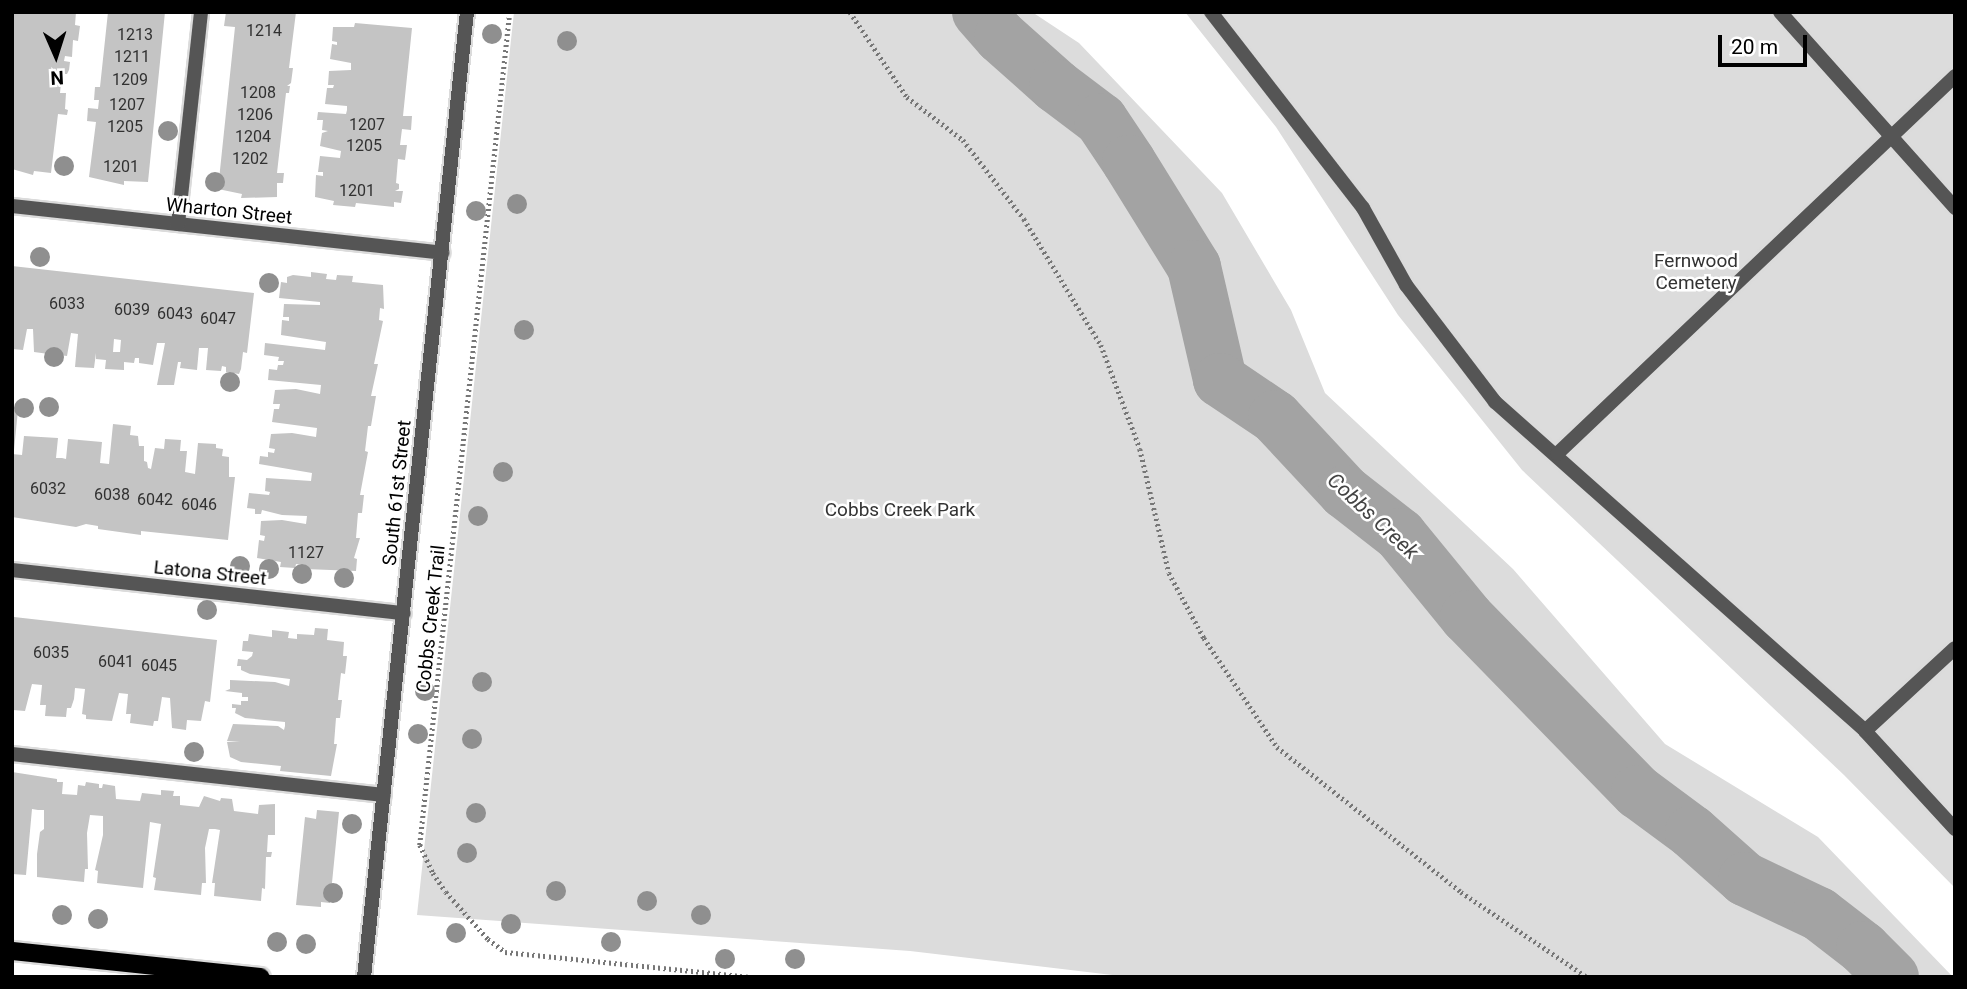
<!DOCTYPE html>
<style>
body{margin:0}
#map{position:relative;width:1967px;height:989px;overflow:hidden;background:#fff;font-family:Roboto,sans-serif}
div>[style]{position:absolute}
.green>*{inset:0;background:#dcdcdc}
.river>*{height:54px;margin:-27px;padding:0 27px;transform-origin:27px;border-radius:27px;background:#a3a3a3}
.building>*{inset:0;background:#c4c4c4}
.path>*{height:4.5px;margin-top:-2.25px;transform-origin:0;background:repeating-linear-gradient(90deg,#777 0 2px,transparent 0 5.5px)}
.roads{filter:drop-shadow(2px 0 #dbdbdb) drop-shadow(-2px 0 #dbdbdb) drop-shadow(0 2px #dbdbdb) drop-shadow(0 -2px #dbdbdb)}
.service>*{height:14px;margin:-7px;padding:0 7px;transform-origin:7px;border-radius:7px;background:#555}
.minor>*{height:14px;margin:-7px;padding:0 7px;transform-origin:7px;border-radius:7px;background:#555}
.primary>*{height:18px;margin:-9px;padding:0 9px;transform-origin:9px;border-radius:9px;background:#000}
.trees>*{width:20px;height:20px;margin:-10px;border-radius:50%;background:#8f8f8f}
span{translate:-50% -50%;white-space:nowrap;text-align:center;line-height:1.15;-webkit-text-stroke:5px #fff;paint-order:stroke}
.number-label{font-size:16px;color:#313131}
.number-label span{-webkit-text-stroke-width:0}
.street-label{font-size:19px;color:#000}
.park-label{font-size:19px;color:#333}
.water-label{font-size:21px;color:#444;font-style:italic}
.frame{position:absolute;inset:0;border:14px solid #000;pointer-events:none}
.north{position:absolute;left:21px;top:21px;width:70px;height:70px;-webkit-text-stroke:5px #fff;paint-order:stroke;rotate:177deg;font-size:19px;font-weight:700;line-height:28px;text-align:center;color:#000}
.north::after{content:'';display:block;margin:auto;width:24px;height:32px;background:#000;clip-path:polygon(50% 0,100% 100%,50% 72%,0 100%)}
.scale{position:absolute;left:1718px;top:35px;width:89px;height:32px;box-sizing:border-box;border:4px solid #000;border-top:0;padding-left:9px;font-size:21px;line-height:24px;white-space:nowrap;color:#000;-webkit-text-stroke:5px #fff;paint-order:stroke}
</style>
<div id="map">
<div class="green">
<i style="clip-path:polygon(514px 12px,1032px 12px,1079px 43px,1222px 193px,1291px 310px,1325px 393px,1513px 569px,1665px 744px,1818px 837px,1953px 977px,1129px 977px,910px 951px,417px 915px)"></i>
<i style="clip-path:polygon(1185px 12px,1955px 12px,1955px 888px,1844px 775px,1522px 470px,1398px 315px,1276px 127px)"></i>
</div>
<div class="river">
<i style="left:979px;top:12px;width:33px;rotate:49deg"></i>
<i style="left:1001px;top:37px;width:74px;rotate:41.7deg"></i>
<i style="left:1056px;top:86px;width:56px;rotate:37.1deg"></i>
<i style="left:1101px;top:120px;width:50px;rotate:56.3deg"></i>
<i style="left:1129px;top:162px;width:123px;rotate:58.2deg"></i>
<i style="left:1194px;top:267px;width:116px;rotate:77deg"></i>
<i style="left:1220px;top:380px;width:66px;rotate:33.9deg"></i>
<i style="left:1275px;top:417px;width:103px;rotate:47deg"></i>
<i style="left:1345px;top:492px;width:70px;rotate:38deg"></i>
<i style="left:1400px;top:535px;width:106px;rotate:50.7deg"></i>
<i style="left:1467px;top:617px;width:245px;rotate:45.7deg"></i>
<i style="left:1638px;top:792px;width:67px;rotate:36.5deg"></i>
<i style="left:1692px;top:832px;width:71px;rotate:41.6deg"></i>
<i style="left:1745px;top:879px;width:82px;rotate:25.3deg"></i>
<i style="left:1819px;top:914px;width:56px;rotate:37.7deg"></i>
<i style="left:1863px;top:948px;width:41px;rotate:45deg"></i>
</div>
<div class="building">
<i style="clip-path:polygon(12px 12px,76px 12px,75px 25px,80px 26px,78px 41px,73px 40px,72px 57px,65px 56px,64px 61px,70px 62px,69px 70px,67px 74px,62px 74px,60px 93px,66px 93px,65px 109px,68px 110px,67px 115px,58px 114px,51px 173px,34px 171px,33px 175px,12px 169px)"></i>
<i style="clip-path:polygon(108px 12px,165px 12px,148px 182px,124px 181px,124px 185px,89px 177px,96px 122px,87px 121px,88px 108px,98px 109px,99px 100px,94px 100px,95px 87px,100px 87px)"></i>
<i style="clip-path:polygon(226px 12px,296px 12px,289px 68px,293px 68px,291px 83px,287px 86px,290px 86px,289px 93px,286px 93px,277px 173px,284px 173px,283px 183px,277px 183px,277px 197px,241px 198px,242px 194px,218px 189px,235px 27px,224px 26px)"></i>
<i style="clip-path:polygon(355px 23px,412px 28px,403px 116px,412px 116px,411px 130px,402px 129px,400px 145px,407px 145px,405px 160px,398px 159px,396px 183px,399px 184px,399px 189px,395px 191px,403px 191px,401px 203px,394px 202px,394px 207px,356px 203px,355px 207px,333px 205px,334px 201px,315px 197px,316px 175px,323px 176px,323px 172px,318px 172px,320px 156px,340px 158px,341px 151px,320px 146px,322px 133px,328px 131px,322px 130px,323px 120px,317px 120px,318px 112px,346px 114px,347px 110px,347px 106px,325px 104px,327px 88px,333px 88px,334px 85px,328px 85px,329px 71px,351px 70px,351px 63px,330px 59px,332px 44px,337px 45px,337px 42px,332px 41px,333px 27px,354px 27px)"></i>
<i style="clip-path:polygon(evenodd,12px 266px,254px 293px,247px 353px,243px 352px,241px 369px,239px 374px,226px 372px,226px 367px,222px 366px,221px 371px,206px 370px,208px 348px,199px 348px,197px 370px,180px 368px,181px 362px,178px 362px,174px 385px,157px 385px,165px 343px,157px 343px,153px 365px,139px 363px,139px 358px,135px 358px,134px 363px,124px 362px,124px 370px,105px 369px,106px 360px,96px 359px,96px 353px,94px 368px,75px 367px,78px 334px,71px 333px,67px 356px,51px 354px,49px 348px,49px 354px,34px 352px,33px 329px,27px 329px,23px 350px,12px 349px,12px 266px,114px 339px,121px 340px,120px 352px,113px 352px,114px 339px)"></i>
<i style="clip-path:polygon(311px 272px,327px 274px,326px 279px,336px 280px,337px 275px,353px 276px,352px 282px,383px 285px,384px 309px,380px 308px,379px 320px,383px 321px,374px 364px,378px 364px,371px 396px,376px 396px,371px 426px,368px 426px,365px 451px,368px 452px,360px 495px,364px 495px,362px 513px,358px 513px,356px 538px,360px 538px,354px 558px,357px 559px,356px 571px,305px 569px,306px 565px,296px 564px,295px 568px,280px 567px,281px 562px,257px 558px,259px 540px,264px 541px,265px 536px,260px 535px,261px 521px,282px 520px,306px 524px,307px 516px,282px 515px,262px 510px,261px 514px,255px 514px,255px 509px,247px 508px,249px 493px,269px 495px,270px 492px,265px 491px,266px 478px,311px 481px,312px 473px,259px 464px,260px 456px,268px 457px,268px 452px,274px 453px,275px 449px,269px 448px,271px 434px,292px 433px,316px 437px,317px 428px,272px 422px,274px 409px,279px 409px,280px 404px,273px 404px,275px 390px,296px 389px,320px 394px,321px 385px,268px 380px,269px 369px,277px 370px,278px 365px,283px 365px,284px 361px,278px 361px,279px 357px,264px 355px,265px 343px,325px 350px,326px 342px,281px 335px,282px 320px,289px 321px,289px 317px,283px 317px,284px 304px,320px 305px,320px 302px,279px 298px,281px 282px,287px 283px,287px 277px,293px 275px,311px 277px)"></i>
<i style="clip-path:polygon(12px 409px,18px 410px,14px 450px,12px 449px)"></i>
<i style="clip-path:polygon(113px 424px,131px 426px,130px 435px,138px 436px,139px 446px,144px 446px,144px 461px,147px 462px,148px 468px,151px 469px,155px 448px,164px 449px,165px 439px,181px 440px,180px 451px,187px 451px,185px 472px,195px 474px,198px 443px,216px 444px,216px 448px,223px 449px,222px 456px,229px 457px,229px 477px,235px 477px,228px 540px,141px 531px,141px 535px,98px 529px,98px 526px,86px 524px,76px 527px,12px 517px,12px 454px,22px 455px,24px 436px,58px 438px,56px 458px,62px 458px,66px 459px,68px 439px,102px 442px,100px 463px,109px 464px)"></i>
<i style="clip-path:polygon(14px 617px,217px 640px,210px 702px,205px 701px,201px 721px,187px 720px,186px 730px,172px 728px,170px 698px,162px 697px,158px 721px,154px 721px,153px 726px,130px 723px,131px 714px,126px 714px,128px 694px,119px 693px,112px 721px,86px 719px,86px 715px,82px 714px,85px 689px,75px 688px,74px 699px,71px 708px,67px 708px,66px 717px,45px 716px,46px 705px,40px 705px,42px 685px,32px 684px,25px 711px,13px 710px)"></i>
<i style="clip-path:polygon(315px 628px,328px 629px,327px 640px,344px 642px,343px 656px,347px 656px,345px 674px,341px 673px,338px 700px,342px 700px,340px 718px,336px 718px,334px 744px,337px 744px,331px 776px,280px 771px,281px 766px,241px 762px,230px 757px,227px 742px,240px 742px,227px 741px,233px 724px,278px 726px,284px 730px,285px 726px,285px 722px,245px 718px,235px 713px,236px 708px,232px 708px,232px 704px,241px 705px,241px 701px,248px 701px,248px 697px,242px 697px,242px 693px,225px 691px,230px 689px,230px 680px,275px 682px,289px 686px,290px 679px,250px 674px,241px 670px,241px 666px,237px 666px,238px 659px,247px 660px,252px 656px,253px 652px,242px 651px,243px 641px,248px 641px,249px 634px,272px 637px,272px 630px,289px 632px,288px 638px,297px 639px,297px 634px,314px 635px)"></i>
<i style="clip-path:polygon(12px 772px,57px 779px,57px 782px,63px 782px,62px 794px,77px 795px,78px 785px,85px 786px,86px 782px,99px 784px,99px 788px,102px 788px,103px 784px,115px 786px,116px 799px,140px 801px,142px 793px,161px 795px,161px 790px,174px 791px,173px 796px,180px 796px,180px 805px,199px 807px,204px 796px,220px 801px,221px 798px,232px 799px,234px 811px,258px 814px,259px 805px,275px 804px,275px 835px,268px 835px,267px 852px,272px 852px,271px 857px,266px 857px,265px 889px,262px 888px,261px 901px,214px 896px,215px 883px,212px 883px,220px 830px,215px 829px,209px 829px,205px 848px,206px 883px,202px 883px,201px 895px,154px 890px,156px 878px,153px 877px,161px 824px,150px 822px,143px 888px,97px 883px,98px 871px,95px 870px,103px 835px,103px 816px,90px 815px,87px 833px,88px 869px,85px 869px,84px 882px,37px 877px,37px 854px,40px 832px,44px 829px,44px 810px,38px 810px,32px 809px,26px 875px,12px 874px)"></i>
<i style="clip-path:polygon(317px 810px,339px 812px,330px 903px,321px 902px,321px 907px,296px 905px,305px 817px,316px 819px)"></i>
</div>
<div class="path">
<i style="left:510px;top:12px;width:838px;rotate:96.17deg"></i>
<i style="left:420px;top:845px;width:31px;rotate:65deg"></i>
<i style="left:433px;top:873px;width:23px;rotate:56deg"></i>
<i style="left:446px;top:892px;width:63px;rotate:48.2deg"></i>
<i style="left:488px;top:939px;width:21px;rotate:37deg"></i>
<i style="left:505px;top:952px;width:247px;rotate:5.8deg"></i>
<i style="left:850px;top:12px;width:102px;rotate:56.2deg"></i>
<i style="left:907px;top:97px;width:71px;rotate:37.5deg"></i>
<i style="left:963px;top:140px;width:100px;rotate:52.3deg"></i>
<i style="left:1024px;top:219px;width:148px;rotate:58.6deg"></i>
<i style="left:1101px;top:345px;width:111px;rotate:69.4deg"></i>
<i style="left:1140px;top:449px;width:127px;rotate:76.8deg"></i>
<i style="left:1169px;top:573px;width:74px;rotate:61.7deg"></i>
<i style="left:1204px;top:638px;width:131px;rotate:56.2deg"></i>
<i style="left:1277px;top:747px;width:234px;rotate:38.2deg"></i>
<i style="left:1461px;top:892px;width:152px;rotate:34deg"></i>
</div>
<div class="roads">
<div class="service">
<i style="left:1211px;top:12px;width:248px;rotate:52.2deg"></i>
<i style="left:1363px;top:208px;width:88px;rotate:60.8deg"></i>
<i style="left:1406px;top:285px;width:147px;rotate:52.7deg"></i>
<i style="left:1495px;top:402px;width:495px;rotate:41.6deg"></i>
<i style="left:1865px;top:731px;width:133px;rotate:47.4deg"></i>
<i style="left:1780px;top:12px;width:263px;rotate:48.2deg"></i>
<i style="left:1557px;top:454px;width:549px;rotate:-43.52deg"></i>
<i style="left:1865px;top:731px;width:122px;rotate:-42.7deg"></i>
<i style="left:12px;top:754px;width:374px;rotate:6.3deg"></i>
</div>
<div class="minor">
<i style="left:12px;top:206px;width:433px;rotate:6.2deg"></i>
<i style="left:178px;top:224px;width:213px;rotate:-83.8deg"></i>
<i style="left:12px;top:570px;width:394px;rotate:6.3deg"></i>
<i style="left:364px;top:977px;width:970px;rotate:-83.91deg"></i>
</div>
<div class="primary">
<i style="left:12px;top:951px;width:250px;rotate:6deg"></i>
</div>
</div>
<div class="trees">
<i style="left:492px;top:34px"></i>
<i style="left:567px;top:41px"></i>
<i style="left:168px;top:131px"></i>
<i style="left:64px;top:166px"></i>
<i style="left:215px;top:182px"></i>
<i style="left:517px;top:204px"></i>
<i style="left:476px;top:211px"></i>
<i style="left:40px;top:257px"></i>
<i style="left:269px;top:283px"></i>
<i style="left:524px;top:330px"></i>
<i style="left:54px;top:357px"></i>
<i style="left:230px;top:382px"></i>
<i style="left:49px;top:407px"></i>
<i style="left:24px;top:408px"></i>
<i style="left:503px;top:472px"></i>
<i style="left:478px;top:516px"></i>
<i style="left:240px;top:566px"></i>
<i style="left:269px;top:569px"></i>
<i style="left:302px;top:574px"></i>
<i style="left:344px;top:578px"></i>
<i style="left:207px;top:610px"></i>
<i style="left:482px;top:682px"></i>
<i style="left:425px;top:691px"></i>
<i style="left:418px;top:734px"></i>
<i style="left:472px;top:739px"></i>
<i style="left:194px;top:752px"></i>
<i style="left:476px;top:813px"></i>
<i style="left:352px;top:824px"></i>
<i style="left:467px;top:853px"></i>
<i style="left:556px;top:891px"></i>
<i style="left:333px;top:893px"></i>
<i style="left:647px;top:901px"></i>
<i style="left:62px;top:915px"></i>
<i style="left:701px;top:915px"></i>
<i style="left:98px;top:919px"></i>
<i style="left:511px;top:924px"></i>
<i style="left:456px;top:933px"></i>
<i style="left:277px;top:942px"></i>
<i style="left:611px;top:942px"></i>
<i style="left:306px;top:944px"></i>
<i style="left:725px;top:959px"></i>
<i style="left:795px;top:959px"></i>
</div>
<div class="number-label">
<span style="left:264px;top:31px">1214</span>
<span style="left:135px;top:35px">1213</span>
<span style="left:132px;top:57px">1211</span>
<span style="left:130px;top:80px">1209</span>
<span style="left:258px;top:93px">1208</span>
<span style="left:127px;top:105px">1207</span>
<span style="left:255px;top:115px">1206</span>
<span style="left:367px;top:125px">1207</span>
<span style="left:125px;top:127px">1205</span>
<span style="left:253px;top:137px">1204</span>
<span style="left:364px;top:146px">1205</span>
<span style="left:250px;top:159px">1202</span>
<span style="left:121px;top:167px">1201</span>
<span style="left:357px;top:191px">1201</span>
<span style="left:67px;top:304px">6033</span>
<span style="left:132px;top:310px">6039</span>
<span style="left:175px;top:314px">6043</span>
<span style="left:218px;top:319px">6047</span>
<span style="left:48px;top:489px">6032</span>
<span style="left:112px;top:495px">6038</span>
<span style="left:155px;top:500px">6042</span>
<span style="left:199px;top:505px">6046</span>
<span style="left:306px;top:553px">1127</span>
<span style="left:51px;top:653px">6035</span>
<span style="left:116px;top:662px">6041</span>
<span style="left:159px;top:666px">6045</span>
</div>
<div class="street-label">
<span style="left:229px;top:211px;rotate:6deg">Wharton Street</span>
<span style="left:397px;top:493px;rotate:-84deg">South 61st Street</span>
<span style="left:210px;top:573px;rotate:6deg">Latona Street</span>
<span style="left:431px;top:619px;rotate:-84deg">Cobbs Creek Trail</span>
</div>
<div class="park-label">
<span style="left:1696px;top:272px">Fernwood<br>Cemetery</span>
<span style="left:900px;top:510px">Cobbs Creek Park</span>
</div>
<div class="water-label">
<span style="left:1373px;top:516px;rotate:43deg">Cobbs Creek</span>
</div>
<div class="frame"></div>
<div class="north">N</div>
<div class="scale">20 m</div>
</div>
